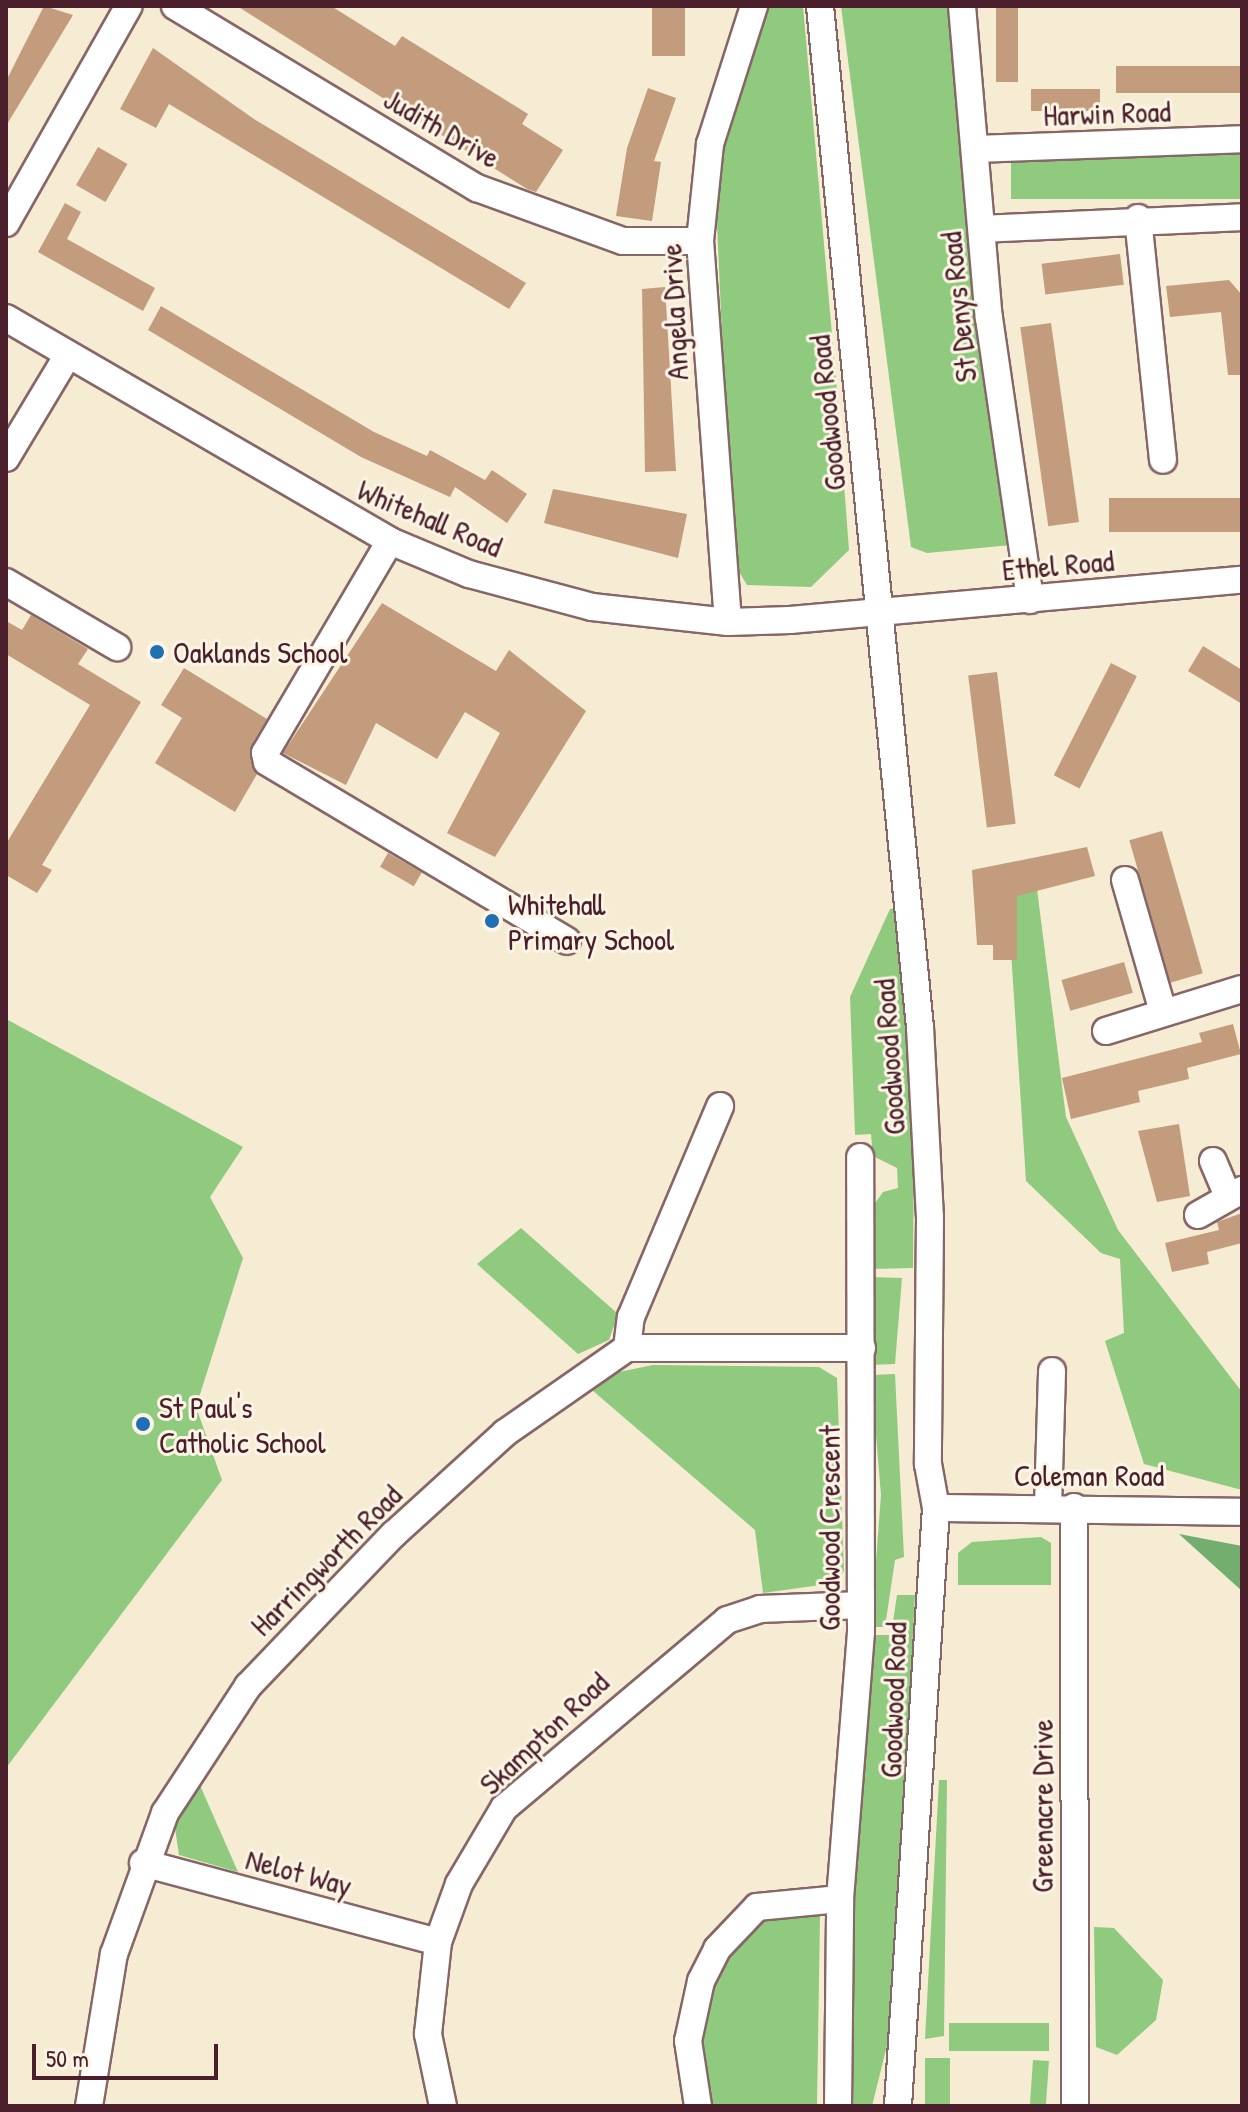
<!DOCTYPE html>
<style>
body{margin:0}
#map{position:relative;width:1248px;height:2112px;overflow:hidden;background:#f6ebd3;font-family:"Patrick Hand",sans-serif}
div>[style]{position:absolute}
.green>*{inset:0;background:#8fca7f;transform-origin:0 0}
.forest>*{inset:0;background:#73ae6e}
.building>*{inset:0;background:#c29c7c;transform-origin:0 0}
.roads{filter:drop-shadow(2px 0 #866666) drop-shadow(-2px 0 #866666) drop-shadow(0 2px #866666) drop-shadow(0 -2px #866666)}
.minor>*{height:26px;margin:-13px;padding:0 13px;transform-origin:13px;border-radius:13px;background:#fff}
.dots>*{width:22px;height:22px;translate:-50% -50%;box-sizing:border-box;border:4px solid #fcf5e5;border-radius:50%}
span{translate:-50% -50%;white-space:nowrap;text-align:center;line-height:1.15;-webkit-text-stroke:6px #fcf5e5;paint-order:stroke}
.street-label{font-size:30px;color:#4a1f2b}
.poi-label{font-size:30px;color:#4a1f2b}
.left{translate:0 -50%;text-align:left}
.frame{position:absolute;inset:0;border:8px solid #4a1f2b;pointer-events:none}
.scale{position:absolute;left:32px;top:2044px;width:186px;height:36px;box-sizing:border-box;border:4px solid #4a1f2b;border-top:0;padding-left:10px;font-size:24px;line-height:28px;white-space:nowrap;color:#4a1f2b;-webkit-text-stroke:6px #fcf5e5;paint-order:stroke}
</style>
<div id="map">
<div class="green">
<i style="clip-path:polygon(765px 6px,803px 6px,836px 380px,849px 550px,811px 587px,747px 585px,732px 560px,715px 178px)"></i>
<i style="clip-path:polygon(841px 6px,950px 6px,1011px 545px,927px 553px,911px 547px)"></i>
<i style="left:1242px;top:149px;width:50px;height:231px;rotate:90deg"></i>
<i style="clip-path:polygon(1037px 889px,1066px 1117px,1118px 1230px,1242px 1392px,1242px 1490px,1144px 1464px,1105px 1341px,1124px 1333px,1120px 1259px,1101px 1253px,1026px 1181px,1007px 890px)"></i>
<i style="clip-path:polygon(896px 908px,914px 1138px,913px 1268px,870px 1269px,871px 1209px,883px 1192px,898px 1188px,897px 1168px,873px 1156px,871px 1134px,855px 1135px,850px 997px,890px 909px)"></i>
<i style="clip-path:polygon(6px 1019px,243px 1147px,210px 1197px,243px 1258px,196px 1407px,222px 1480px,6px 1768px)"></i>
<i style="clip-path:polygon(521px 1228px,618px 1314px,609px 1340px,578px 1354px,477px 1264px)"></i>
<i style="clip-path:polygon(870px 1277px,902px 1278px,895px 1364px,871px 1365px)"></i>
<i style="clip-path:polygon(653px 1365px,819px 1367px,837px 1378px,844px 1571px,835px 1583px,763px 1593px,755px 1530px,592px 1390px,619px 1372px)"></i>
<i style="clip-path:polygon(895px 1374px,904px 1557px,895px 1560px,885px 1627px,871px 1627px,881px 1495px,871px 1375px)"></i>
<i style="clip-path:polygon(1041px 1537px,1051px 1543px,1051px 1585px,958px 1585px,958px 1553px,972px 1542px)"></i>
<i style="clip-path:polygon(897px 1595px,915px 1595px,893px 2021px,872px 2106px,851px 2106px,857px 1808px,871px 1635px,891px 1635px)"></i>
<i style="clip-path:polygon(939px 1780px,947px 1780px,944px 2036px,925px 2039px)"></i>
<i style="clip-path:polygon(199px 1783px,238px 1872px,179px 1855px,175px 1828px)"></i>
<i style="clip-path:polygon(809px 1909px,820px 1916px,817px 2106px,714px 2106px,704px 2098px,699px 2015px,713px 1975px,767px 1912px)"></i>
<i style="clip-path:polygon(1094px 1927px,1114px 1928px,1163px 1980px,1156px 2020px,1117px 2055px,1096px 2047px)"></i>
<i style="left:949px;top:2023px;width:100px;height:28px"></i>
<i style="left:925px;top:2058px;width:25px;height:48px"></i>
<i style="left:1033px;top:2060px;width:16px;height:46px;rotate:4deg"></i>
</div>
<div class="forest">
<i style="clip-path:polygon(1179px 1534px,1242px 1546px,1242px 1591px)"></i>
</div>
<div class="building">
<i style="clip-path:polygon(44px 6px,73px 15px,6px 126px,6px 81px)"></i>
<i style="clip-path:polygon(237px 6px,331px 6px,395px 46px,402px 36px,528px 114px,522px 124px,563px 150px,536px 192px,527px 189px)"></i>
<i style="left:652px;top:6px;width:33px;height:50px"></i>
<i style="left:996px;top:6px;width:22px;height:76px"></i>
<i style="clip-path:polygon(153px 48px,254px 119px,526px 283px,509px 309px,169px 104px,156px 128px,120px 109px)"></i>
<i style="left:1242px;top:66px;width:27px;height:126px;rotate:90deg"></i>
<i style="clip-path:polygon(648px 88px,676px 98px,654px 161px,661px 162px,652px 221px,616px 216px,627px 148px)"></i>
<i style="left:1100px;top:89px;width:22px;height:69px;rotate:90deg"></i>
<i style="left:98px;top:147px;width:34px;height:44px;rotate:30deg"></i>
<i style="clip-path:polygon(65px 203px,81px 212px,67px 239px,155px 288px,143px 311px,38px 252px)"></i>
<i style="left:1120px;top:254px;width:31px;height:79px;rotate:83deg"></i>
<i style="clip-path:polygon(1229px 280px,1242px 295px,1242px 375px,1228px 375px,1221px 312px,1170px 317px,1166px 286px)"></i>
<i style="clip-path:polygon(665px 287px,676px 471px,645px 472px,642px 289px)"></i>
<i style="clip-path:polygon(161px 306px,374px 432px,427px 456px,430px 450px,485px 480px,492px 470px,527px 494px,507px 523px,455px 487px,450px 497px,361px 457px,148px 330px)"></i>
<i style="left:1051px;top:323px;width:201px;height:31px;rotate:82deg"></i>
<i style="clip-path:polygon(553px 489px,687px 514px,678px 558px,544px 523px)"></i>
<i style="left:1242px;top:498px;width:34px;height:133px;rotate:90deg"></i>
<i style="clip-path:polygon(382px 603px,496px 671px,509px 650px,586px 711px,495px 857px,447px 833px,500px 733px,465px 712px,437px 759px,376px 723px,346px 785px,283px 753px)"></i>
<i style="clip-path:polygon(31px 615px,88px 649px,78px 664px,141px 702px,42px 865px,52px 870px,37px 893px,6px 875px,6px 844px,90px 705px,6px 654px,6px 621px,22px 630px)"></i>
<i style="clip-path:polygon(1203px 646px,1242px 670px,1242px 704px,1188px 671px)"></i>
<i style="left:1111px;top:663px;width:29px;height:126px;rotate:27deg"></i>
<i style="clip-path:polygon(184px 668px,267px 719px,251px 746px,257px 774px,235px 812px,155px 763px,182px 718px,161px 705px)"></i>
<i style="left:997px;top:672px;width:153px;height:29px;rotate:83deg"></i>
<i style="left:1162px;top:831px;width:148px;height:34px;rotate:74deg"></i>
<i style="clip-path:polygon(1087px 847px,1095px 876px,1017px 896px,1017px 960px,993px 960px,993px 945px,977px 945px,972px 870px)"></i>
<i style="left:388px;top:853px;width:39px;height:16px;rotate:30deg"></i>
<i style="left:1124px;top:962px;width:32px;height:65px;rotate:74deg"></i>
<i style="clip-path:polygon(1233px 1024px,1241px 1054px,1187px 1068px,1189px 1079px,1138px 1091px,1140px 1102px,1071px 1119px,1062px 1078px,1202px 1042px,1199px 1033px)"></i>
<i style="clip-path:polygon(1179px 1124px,1190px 1196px,1157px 1202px,1138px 1131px)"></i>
<i style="clip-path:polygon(1242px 1213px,1242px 1243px,1207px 1252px,1209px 1264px,1172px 1272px,1165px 1243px,1219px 1230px,1217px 1222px)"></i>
</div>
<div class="roads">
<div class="minor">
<i style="left:175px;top:6px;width:353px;rotate:31.1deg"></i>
<i style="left:477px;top:188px;width:155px;rotate:20deg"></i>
<i style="left:623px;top:241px;width:77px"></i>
<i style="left:820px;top:6px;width:1026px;rotate:84.41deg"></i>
<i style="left:920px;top:1027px;width:191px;rotate:87deg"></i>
<i style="left:930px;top:1218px;width:246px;rotate:90.5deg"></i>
<i style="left:928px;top:1464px;width:45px;rotate:79.7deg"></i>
<i style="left:936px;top:1508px;width:599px;rotate:93.64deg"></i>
<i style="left:962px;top:6px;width:313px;rotate:85.1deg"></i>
<i style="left:989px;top:318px;width:285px;rotate:81.7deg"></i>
<i style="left:975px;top:149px;width:267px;rotate:-2.1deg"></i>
<i style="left:1138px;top:218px;width:243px;rotate:84.1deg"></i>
<i style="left:6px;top:223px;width:249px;rotate:-60.5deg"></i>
<i style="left:982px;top:229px;width:260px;rotate:-2.6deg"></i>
<i style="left:6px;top:318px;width:444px;rotate:30.1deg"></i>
<i style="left:390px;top:541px;width:86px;rotate:22.7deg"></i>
<i style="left:469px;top:574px;width:127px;rotate:15deg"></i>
<i style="left:592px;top:607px;width:137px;rotate:6.3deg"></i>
<i style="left:728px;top:622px;width:62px;rotate:-1.8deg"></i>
<i style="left:790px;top:620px;width:454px;rotate:-5.1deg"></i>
<i style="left:6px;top:458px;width:120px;rotate:-59deg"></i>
<i style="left:390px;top:541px;width:246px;rotate:120.5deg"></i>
<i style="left:265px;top:753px;width:9px;rotate:77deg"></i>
<i style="left:267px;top:762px;width:349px;rotate:30.8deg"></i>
<i style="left:6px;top:582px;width:129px;rotate:30.4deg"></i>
<i style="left:728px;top:622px;width:382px;rotate:-94.2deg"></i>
<i style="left:700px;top:241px;width:98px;rotate:-84.1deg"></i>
<i style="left:710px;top:144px;width:145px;rotate:-72.3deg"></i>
<i style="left:1125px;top:880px;width:137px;rotate:73.9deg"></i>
<i style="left:1106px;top:1031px;width:142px;rotate:-17.2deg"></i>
<i style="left:1213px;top:1161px;width:38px;rotate:67deg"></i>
<i style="left:1198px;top:1215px;width:51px;rotate:-29.6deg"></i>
<i style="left:627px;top:1348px;width:31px;rotate:-83deg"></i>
<i style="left:631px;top:1317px;width:229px;rotate:-67.1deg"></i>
<i style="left:1048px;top:1507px;width:136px;rotate:-88.3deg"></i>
<i style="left:1074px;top:1507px;width:599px;rotate:89.9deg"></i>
<i style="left:936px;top:1508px;width:306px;rotate:0.7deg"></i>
<i style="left:143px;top:1863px;width:305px;rotate:15deg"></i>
<i style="left:89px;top:2106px;width:154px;rotate:-80.7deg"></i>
<i style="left:114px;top:1954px;width:150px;rotate:-70.1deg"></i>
<i style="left:165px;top:1813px;width:152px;rotate:-56.8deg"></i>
<i style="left:248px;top:1686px;width:211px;rotate:-46.2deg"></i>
<i style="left:394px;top:1534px;width:150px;rotate:-42.3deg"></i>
<i style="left:505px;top:1433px;width:149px;rotate:-34.9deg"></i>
<i style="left:627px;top:1348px;width:235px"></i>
<i style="left:443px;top:2106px;width:74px;rotate:-101.8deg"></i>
<i style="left:428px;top:2034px;width:93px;rotate:-83.8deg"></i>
<i style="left:438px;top:1942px;width:62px;rotate:-70.1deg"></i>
<i style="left:459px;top:1884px;width:88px;rotate:-59.4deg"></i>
<i style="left:504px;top:1808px;width:292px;rotate:-40.1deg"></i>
<i style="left:727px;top:1620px;width:35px;rotate:-18deg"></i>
<i style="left:760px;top:1609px;width:101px;rotate:-2.3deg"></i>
<i style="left:698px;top:2106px;width:66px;rotate:-98.7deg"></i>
<i style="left:688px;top:2041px;width:61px;rotate:-77.8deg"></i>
<i style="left:701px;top:1981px;width:36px;rotate:-63deg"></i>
<i style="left:717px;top:1949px;width:58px;rotate:-46.4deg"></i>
<i style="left:757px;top:1907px;width:83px;rotate:-5.5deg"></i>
<i style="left:838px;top:2106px;width:207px;rotate:-89.4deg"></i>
<i style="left:840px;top:1899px;width:269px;rotate:-85.5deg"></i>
<i style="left:861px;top:1631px;width:474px;rotate:-90.1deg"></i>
</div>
</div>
<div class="dots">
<i style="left:157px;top:652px;background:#1f6fb2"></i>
<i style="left:492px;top:921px;background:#1f6fb2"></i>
<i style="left:143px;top:1424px;background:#1f6fb2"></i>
</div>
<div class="street-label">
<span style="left:1107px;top:113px;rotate:-2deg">Harwin Road</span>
<span style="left:442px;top:128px;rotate:30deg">Judith Drive</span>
<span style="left:958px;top:307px;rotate:-96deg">St Denys Road</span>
<span style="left:674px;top:312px;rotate:-93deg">Angela Drive</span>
<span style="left:827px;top:413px;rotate:-96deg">Goodwood Road</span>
<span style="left:430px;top:518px;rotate:23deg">Whitehall Road</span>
<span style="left:1058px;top:565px;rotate:-5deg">Ethel Road</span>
<span style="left:889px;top:1057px;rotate:-94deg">Goodwood Road</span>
<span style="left:1089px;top:1475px">Coleman Road</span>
<span style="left:829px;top:1528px;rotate:-90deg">Goodwood Crescent</span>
<span style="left:326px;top:1560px;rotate:-45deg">Harringworth Road</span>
<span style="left:893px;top:1700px;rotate:-88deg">Goodwood Road</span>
<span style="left:544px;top:1733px;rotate:-43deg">Skampton Road</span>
<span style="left:1042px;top:1806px;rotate:-90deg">Greenacre Drive</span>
<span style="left:299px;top:1872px;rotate:15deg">Nelot Way</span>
</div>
<div class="poi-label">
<span class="left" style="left:173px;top:652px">Oaklands School</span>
<span class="left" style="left:508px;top:921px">Whitehall<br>Primary School</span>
<span class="left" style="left:159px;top:1424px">St Paul's<br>Catholic School</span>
</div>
<div class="frame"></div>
<div class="scale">50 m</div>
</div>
